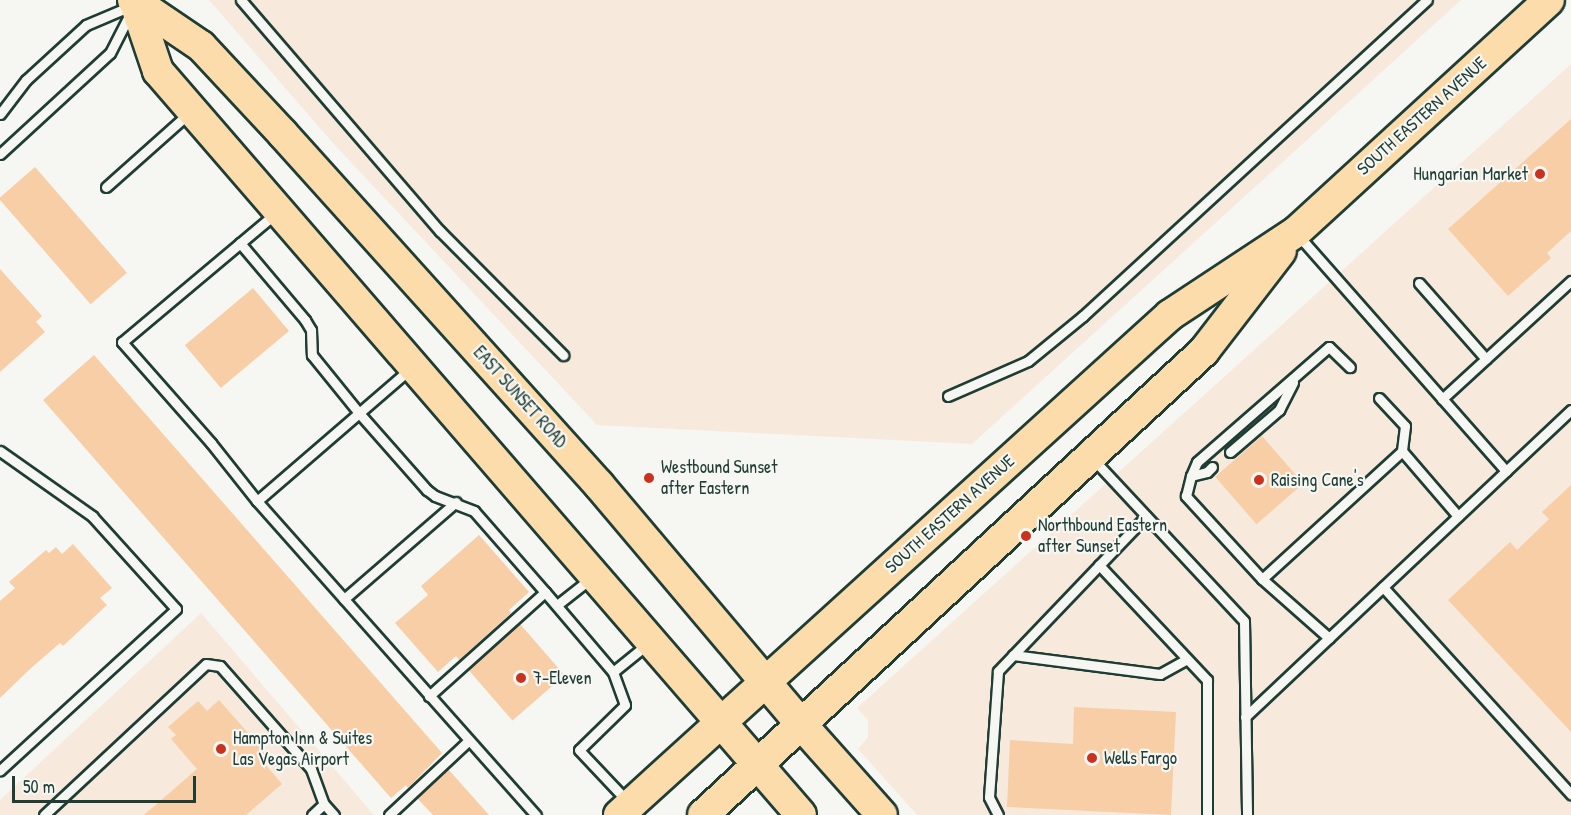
<!DOCTYPE html>
<style>
body{margin:0}
#map{position:relative;width:1571px;height:815px;overflow:hidden;background:#f6f6f2;font-family:"Patrick Hand",sans-serif}
div>[style]{position:absolute}
.built>*{inset:0;background:#f7eadc}
.building>*{inset:0;background:#f8cea7;transform-origin:0 0}
.roads{filter:drop-shadow(2px 0 #1f3d34) drop-shadow(-2px 0 #1f3d34) drop-shadow(0 2px #1f3d34) drop-shadow(0 -2px #1f3d34)}
.service>*{height:9px;margin:-4.5px;padding:0 4.5px;transform-origin:4.5px;border-radius:4.5px;background:#f6f6f2}
.primary>*{height:30px;margin:-15px;padding:0 15px;transform-origin:15px;border-radius:15px;background:#fddcac}
.dots>*{width:16px;height:16px;translate:-50% -50%;box-sizing:border-box;border:3px solid #f6f6f2;border-radius:50%}
span{translate:-50% -50%;white-space:nowrap;text-align:center;line-height:1.15;-webkit-text-stroke:4.5px #f6f6f2;paint-order:stroke}
.street-label{font-size:18px;color:#1f3d34}
.poi-label{font-size:18px;color:#1f3d34}
.right{translate:-100% -50%;text-align:right}
.left{translate:0 -50%;text-align:left}
.scale{position:absolute;left:12px;top:776px;width:184px;height:27px;box-sizing:border-box;border:3px solid #1f3d34;border-top:0;padding-left:8px;font-size:18px;line-height:21px;white-space:nowrap;color:#1f3d34;-webkit-text-stroke:4px #f6f6f2;paint-order:stroke}
</style>
<div id="map">
<div class="built">
<i style="clip-path:polygon(209px 0,1461px 0,972px 444px,597px 425px,332px 142px)"></i>
<i style="clip-path:polygon(1571px 64px,1571px 815px,917px 815px,858px 749px,868px 737px,868px 720px,857px 708px)"></i>
<i style="clip-path:polygon(201px 613px,374px 815px,0 815px,0 800px)"></i>
</div>
<div class="building">
<i style="clip-path:polygon(1571px 119px,1571px 231px,1547px 253px,1551px 258px,1508px 296px,1448px 229px)"></i>
<i style="left:35px;top:167px;width:140px;height:48px;rotate:49deg"></i>
<i style="clip-path:polygon(0 269px,42px 316px,36px 322px,45px 332px,0 372px)"></i>
<i style="left:253px;top:288px;width:56px;height:89px;rotate:50deg"></i>
<i style="clip-path:polygon(94px 355px,442px 753px,408px 788px,406px 785px,391px 798px,43px 400px)"></i>
<i style="left:1262px;top:436px;width:63px;height:62px;rotate:49deg"></i>
<i style="clip-path:polygon(1571px 485px,1571px 732px,1448px 600px,1510px 542px,1517px 550px,1549px 519px,1542px 512px)"></i>
<i style="clip-path:polygon(479px 535px,529px 592px,509px 610px,511px 613px,459px 660px,456px 656px,438px 672px,395px 623px,428px 595px,421px 586px)"></i>
<i style="clip-path:polygon(73px 544px,112px 588px,100px 598px,107px 605px,63px 646px,60px 643px,30px 669px,0 698px,0 601px,15px 588px,9px 582px,46px 550px,49px 553px,56px 547px,62px 554px)"></i>
<i style="left:520px;top:624px;width:68px;height:69px;rotate:49deg"></i>
<i style="clip-path:polygon(219px 700px,271px 759px,265px 764px,282px 784px,246px 815px,144px 815px,197px 769px,171px 739px,176px 735px,168px 727px,198px 701px,207px 711px)"></i>
<i style="clip-path:polygon(1074px 707px,1176px 712px,1171px 815px,1007px 807px,1010px 740px,1073px 744px)"></i>
<i style="clip-path:polygon(448px 769px,489px 815px,433px 815px,417px 798px)"></i>
</div>
<div class="roads">
<div class="service">
<i style="left:241px;top:0;width:305px;rotate:49.3deg"></i>
<i style="left:440px;top:231px;width:175px;rotate:45.2deg"></i>
<i style="left:0;top:114px;width:43px;rotate:-52.6deg"></i>
<i style="left:26px;top:80px;width:81px;rotate:-42.5deg"></i>
<i style="left:86px;top:25px;width:49px;rotate:-22.9deg"></i>
<i style="left:0;top:154px;width:149px;rotate:-42.6deg"></i>
<i style="left:110px;top:53px;width:46px;rotate:-62.9deg"></i>
<i style="left:106px;top:187px;width:110px;rotate:-41.7deg"></i>
<i style="left:276px;top:213px;width:201px;rotate:140deg"></i>
<i style="left:122px;top:342px;width:135px;rotate:48.6deg"></i>
<i style="left:211px;top:443px;width:74px;rotate:51.6deg"></i>
<i style="left:257px;top:501px;width:420px;rotate:48.4deg"></i>
<i style="left:240px;top:243px;width:101px;rotate:49.8deg"></i>
<i style="left:305px;top:320px;width:12px;rotate:59deg"></i>
<i style="left:311px;top:330px;width:25px;rotate:88deg"></i>
<i style="left:312px;top:355px;width:75px;rotate:51deg"></i>
<i style="left:359px;top:413px;width:103px;rotate:48.6deg"></i>
<i style="left:427px;top:490px;width:10px;rotate:37deg"></i>
<i style="left:435px;top:496px;width:42px;rotate:21deg"></i>
<i style="left:474px;top:511px;width:108px;rotate:48.8deg"></i>
<i style="left:545px;top:592px;width:156px;rotate:138.1deg"></i>
<i style="left:1419px;top:283px;width:101px;rotate:48.6deg"></i>
<i style="left:948px;top:396px;width:87px;rotate:-23.6deg"></i>
<i style="left:1028px;top:361px;width:71px;rotate:-39.3deg"></i>
<i style="left:1083px;top:316px;width:467px;rotate:-42.6deg"></i>
<i style="left:1379px;top:398px;width:38px;rotate:47deg"></i>
<i style="left:1405px;top:426px;width:25px;rotate:97deg"></i>
<i style="left:1442px;top:399px;width:175px;rotate:-42.5deg"></i>
<i style="left:0;top:451px;width:113px;rotate:35.2deg"></i>
<i style="left:92px;top:516px;width:125px;rotate:47.9deg"></i>
<i style="left:176px;top:609px;width:239px;rotate:137.5deg"></i>
<i style="left:1230px;top:452px;width:65px;rotate:-40.6deg"></i>
<i style="left:1279px;top:410px;width:31px;rotate:-63deg"></i>
<i style="left:1093px;top:459px;width:221px;rotate:47deg"></i>
<i style="left:1244px;top:621px;width:194px;rotate:89.1deg"></i>
<i style="left:1506px;top:471px;width:89px;rotate:-43.2deg"></i>
<i style="left:1191px;top:476px;width:16px;rotate:-14deg"></i>
<i style="left:1207px;top:472px;width:7px;rotate:-45deg"></i>
<i style="left:257px;top:501px;width:203px;rotate:-40.8deg"></i>
<i style="left:1099px;top:565px;width:158px;rotate:46.8deg"></i>
<i style="left:1207px;top:680px;width:135px;rotate:90deg"></i>
<i style="left:1262px;top:579px;width:113px;rotate:-132.5deg"></i>
<i style="left:1186px;top:496px;width:21px;rotate:-76deg"></i>
<i style="left:1191px;top:476px;width:15px;rotate:-67deg"></i>
<i style="left:1197px;top:462px;width:175px;rotate:-41.1deg"></i>
<i style="left:1329px;top:347px;width:29px;rotate:44deg"></i>
<i style="left:1383px;top:587px;width:280px;rotate:47.8deg"></i>
<i style="left:545px;top:592px;width:105px;rotate:49.6deg"></i>
<i style="left:613px;top:672px;width:35px;rotate:70deg"></i>
<i style="left:625px;top:705px;width:64px;rotate:135.6deg"></i>
<i style="left:579px;top:750px;width:71px;rotate:46.7deg"></i>
<i style="left:344px;top:599px;width:148px;rotate:-40.9deg"></i>
<i style="left:557px;top:605px;width:42px;rotate:-38.2deg"></i>
<i style="left:1329px;top:638px;width:89px;rotate:-138.6deg"></i>
<i style="left:1262px;top:579px;width:190px;rotate:-42.4deg"></i>
<i style="left:1402px;top:451px;width:86px;rotate:49.3deg"></i>
<i style="left:1013px;top:655px;width:148px;rotate:7.4deg"></i>
<i style="left:1160px;top:674px;width:31px;rotate:-29deg"></i>
<i style="left:613px;top:672px;width:46px;rotate:-38.9deg"></i>
<i style="left:1245px;top:717px;width:359px;rotate:-43.3deg"></i>
<i style="left:1506px;top:471px;width:313px;rotate:-131.4deg"></i>
<i style="left:44px;top:815px;width:221px;rotate:-43deg"></i>
<i style="left:206px;top:664px;width:14px;rotate:8deg"></i>
<i style="left:220px;top:666px;width:137px;rotate:48.5deg"></i>
<i style="left:311px;top:769px;width:37px;rotate:70deg"></i>
<i style="left:312px;top:815px;width:16px;rotate:-43deg"></i>
<i style="left:324px;top:804px;width:15px;rotate:48deg"></i>
<i style="left:389px;top:815px;width:108px;rotate:-43.1deg"></i>
<i style="left:998px;top:815px;width:20px;rotate:-117deg"></i>
<i style="left:989px;top:797px;width:126px;rotate:-85.9deg"></i>
<i style="left:998px;top:671px;width:214px;rotate:-46.3deg"></i>
</div>
<div class="primary">
<i style="left:133px;top:0;width:82px;rotate:34.1deg"></i>
<i style="left:201px;top:46px;width:120px;rotate:47deg"></i>
<i style="left:283px;top:134px;width:472px;rotate:48deg"></i>
<i style="left:599px;top:485px;width:312px;rotate:49.8deg"></i>
<i style="left:800px;top:723px;width:123px;rotate:48.3deg"></i>
<i style="left:135px;top:3px;width:72px;rotate:71.3deg"></i>
<i style="left:158px;top:71px;width:983px;rotate:49.16deg"></i>
<i style="left:619px;top:815px;width:744px;rotate:-42.22deg"></i>
<i style="left:1170px;top:315px;width:151px;rotate:-33.4deg"></i>
<i style="left:1296px;top:232px;width:343px;rotate:-42.5deg"></i>
<i style="left:703px;top:815px;width:683px;rotate:-42.8deg"></i>
<i style="left:1204px;top:351px;width:126px;rotate:-52.4deg"></i>
</div>
</div>
<div class="dots">
<i style="left:1540px;top:174px;background:#c8321e"></i>
<i style="left:649px;top:478px;background:#c8321e"></i>
<i style="left:1259px;top:480px;background:#c8321e"></i>
<i style="left:1026px;top:536px;background:#c8321e"></i>
<i style="left:521px;top:678px;background:#c8321e"></i>
<i style="left:221px;top:749px;background:#c8321e"></i>
<i style="left:1092px;top:758px;background:#c8321e"></i>
</div>
<div class="street-label">
<span style="left:1422px;top:116px;rotate:-42deg">SOUTH EASTERN AVENUE</span>
<span style="left:520px;top:397px;rotate:48deg">EAST SUNSET ROAD</span>
<span style="left:950px;top:514px;rotate:-42deg">SOUTH EASTERN AVENUE</span>
</div>
<div class="poi-label">
<span class="right" style="left:1528px;top:174px">Hungarian Market</span>
<span class="left" style="left:661px;top:478px">Westbound Sunset<br>after Eastern</span>
<span class="left" style="left:1271px;top:480px">Raising Cane's</span>
<span class="left" style="left:1038px;top:536px">Northbound Eastern<br>after Sunset</span>
<span class="left" style="left:533px;top:678px">7-Eleven</span>
<span class="left" style="left:233px;top:749px">Hampton Inn &amp; Suites<br>Las Vegas Airport</span>
<span class="left" style="left:1104px;top:758px">Wells Fargo</span>
</div>
<div class="scale">50 m</div>
</div>
